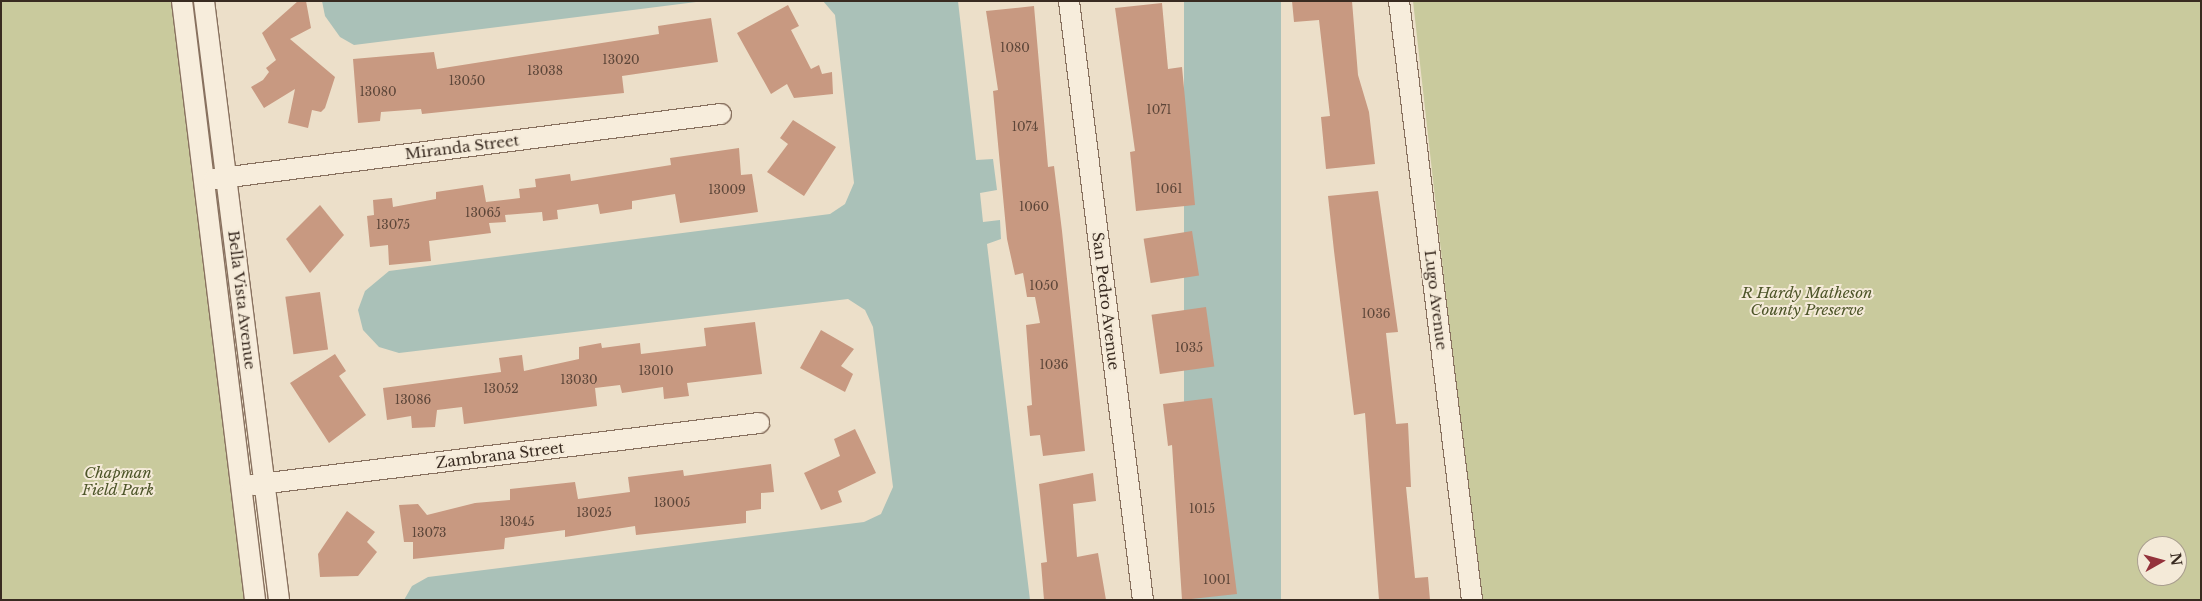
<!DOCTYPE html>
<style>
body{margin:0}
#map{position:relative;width:2202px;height:601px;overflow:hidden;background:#ecdfc9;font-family:"Libre Baskerville",serif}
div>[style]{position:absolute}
.green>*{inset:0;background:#c9ca9d}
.water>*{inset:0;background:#aac1b8;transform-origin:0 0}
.building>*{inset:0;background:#c89981;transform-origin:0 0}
.roads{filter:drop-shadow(1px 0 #88715f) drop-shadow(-1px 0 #88715f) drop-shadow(0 1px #88715f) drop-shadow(0 -1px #88715f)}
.minor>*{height:20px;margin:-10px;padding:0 10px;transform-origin:10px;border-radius:10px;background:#f7eddc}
span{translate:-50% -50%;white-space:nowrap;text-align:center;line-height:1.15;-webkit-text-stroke:4px #f4ead8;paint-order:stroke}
.number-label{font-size:12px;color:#5d4639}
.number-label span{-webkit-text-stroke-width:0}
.street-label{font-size:15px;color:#392b21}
.park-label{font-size:15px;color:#4d5529;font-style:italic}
.frame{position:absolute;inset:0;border:2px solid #392b21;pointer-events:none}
.north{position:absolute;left:2137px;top:536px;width:50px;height:50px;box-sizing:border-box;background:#f4ead8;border:1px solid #a99e8f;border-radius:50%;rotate:83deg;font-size:14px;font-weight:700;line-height:20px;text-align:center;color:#392b21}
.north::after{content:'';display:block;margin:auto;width:18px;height:22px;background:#94323b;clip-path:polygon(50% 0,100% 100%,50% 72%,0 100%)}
</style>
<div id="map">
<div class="green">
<i style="clip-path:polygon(1px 1px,180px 1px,250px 600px,1px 600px)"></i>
<i style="clip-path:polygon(evenodd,1413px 1px,2201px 1px,2201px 600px,1480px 600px,1413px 1px,2147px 546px,2177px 546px,2177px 576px,2147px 576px,2147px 546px)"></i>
</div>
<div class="water">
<i style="clip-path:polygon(322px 1px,704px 1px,354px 45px,340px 37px,325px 16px)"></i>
<i style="clip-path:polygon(823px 1px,958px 1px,976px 160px,993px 159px,997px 190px,980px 193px,983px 222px,1000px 220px,1001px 239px,987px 244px,1030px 600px,404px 600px,412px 586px,428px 577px,864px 522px,881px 514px,893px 487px,873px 327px,865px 310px,848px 299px,399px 353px,379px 347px,363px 330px,358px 310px,365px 291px,389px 271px,830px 214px,845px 204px,854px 183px,835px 15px)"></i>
<i style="left:1184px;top:1px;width:97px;height:604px"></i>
</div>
<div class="building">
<i style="clip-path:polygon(298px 1px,306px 1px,311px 28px,290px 39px,335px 77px,325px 108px,321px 112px,312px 110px,308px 128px,288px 123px,295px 89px,264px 108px,251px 87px,263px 80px,269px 72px,266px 68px,276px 60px,262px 33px)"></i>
<i style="clip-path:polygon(1292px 1px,1352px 1px,1358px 75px,1369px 112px,1375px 164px,1326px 169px,1321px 117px,1330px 116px,1319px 20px,1294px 22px)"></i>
<i style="clip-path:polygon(1162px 3px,1168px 69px,1182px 67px,1195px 205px,1136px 211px,1130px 152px,1135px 151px,1115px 8px)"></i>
<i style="clip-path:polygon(788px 5px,799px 26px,791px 30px,811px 69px,819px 65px,822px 74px,832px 72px,833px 94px,794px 98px,787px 84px,771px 94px,737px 33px)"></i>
<i style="clip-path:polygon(1034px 6px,1048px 167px,1054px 166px,1062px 231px,1085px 451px,1043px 456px,1040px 435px,1030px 436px,1027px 406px,1032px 405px,1026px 325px,1040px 323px,1035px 297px,1027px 297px,1023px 273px,1015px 275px,1007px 239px,993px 91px,998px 90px,986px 11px)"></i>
<i style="clip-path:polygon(711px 18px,718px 62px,622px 76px,624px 93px,422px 114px,421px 109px,381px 112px,380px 121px,358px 123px,353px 59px,434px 52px,437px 69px,659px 34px,658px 26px)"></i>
<i style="clip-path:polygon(793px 120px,836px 147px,804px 196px,767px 172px,788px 144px,780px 138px)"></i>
<i style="clip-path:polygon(739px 148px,741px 175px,752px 174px,758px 212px,680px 223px,675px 194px,632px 201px,632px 209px,600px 214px,598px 204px,557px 210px,558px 219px,543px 221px,542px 212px,505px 215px,506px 222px,489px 223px,491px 233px,429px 241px,431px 261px,389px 265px,388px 245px,370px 247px,367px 216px,374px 215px,373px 200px,392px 198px,393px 207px,436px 199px,436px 192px,483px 185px,486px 202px,520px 198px,519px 189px,536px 187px,535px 179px,570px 174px,571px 181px,671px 165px,670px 158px)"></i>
<i style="clip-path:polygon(1378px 191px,1398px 332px,1386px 333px,1396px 424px,1408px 423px,1411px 487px,1406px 487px,1415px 578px,1428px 577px,1430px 600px,1379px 600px,1365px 413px,1354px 415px,1334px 251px,1328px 196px)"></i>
<i style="clip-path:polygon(320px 205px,344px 235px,310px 273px,286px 239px)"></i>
<i style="left:1192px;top:231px;width:45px;height:49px;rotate:81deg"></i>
<i style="left:320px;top:292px;width:58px;height:35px;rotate:82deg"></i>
<i style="left:1206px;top:307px;width:60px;height:55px;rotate:82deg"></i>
<i style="clip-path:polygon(755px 322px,762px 374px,687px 383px,689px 396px,664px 399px,663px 387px,622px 393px,620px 385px,595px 388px,597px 406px,464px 424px,462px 407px,437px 410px,435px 427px,412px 428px,411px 416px,387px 420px,383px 388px,501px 372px,499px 358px,522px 355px,524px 371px,579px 359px,579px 347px,601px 343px,602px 348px,640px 343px,641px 354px,706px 346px,704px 328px)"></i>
<i style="clip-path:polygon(821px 330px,854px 349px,841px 366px,853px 374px,845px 392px,800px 368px)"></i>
<i style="clip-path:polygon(335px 354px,346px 371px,339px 376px,366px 415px,329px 443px,290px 383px)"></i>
<i style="clip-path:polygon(1212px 398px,1237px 594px,1182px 600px,1172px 445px,1168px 446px,1163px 404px)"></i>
<i style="clip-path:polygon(855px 429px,876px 473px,838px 491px,842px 502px,821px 510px,804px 473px,840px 456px,834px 439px)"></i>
<i style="clip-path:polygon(771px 464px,774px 492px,761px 493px,761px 509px,746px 511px,746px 523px,636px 535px,635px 526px,565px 537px,565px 530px,505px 538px,504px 549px,413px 559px,413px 542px,404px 542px,399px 505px,418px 504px,427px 515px,475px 503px,510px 500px,510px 489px,575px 482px,578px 499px,630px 492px,628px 477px,683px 470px,684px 476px)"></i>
<i style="clip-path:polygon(1093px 473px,1096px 501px,1073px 504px,1077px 557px,1098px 553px,1106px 600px,1044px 600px,1041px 563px,1047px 562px,1039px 484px)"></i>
<i style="clip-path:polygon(347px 511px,375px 532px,367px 542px,377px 552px,358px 576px,320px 577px,318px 554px)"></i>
</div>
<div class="roads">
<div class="minor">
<i style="left:182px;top:1px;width:603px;rotate:83.05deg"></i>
<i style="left:204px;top:1px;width:604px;rotate:82.86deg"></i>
<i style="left:1069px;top:1px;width:604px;rotate:82.96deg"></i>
<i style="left:1399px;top:1px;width:603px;rotate:83.05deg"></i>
<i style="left:214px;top:179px;width:511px;rotate:-7.31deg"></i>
<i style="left:252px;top:485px;width:511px;rotate:-6.97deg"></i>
</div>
</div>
<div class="number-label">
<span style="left:1015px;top:48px">1080</span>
<span style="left:621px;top:60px">13020</span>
<span style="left:545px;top:71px">13038</span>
<span style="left:467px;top:81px">13050</span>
<span style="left:378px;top:92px">13080</span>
<span style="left:1159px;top:110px">1071</span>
<span style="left:1025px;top:127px">1074</span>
<span style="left:1169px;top:189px">1061</span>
<span style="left:727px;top:190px">13009</span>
<span style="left:1034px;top:207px">1060</span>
<span style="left:483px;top:213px">13065</span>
<span style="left:393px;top:225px">13075</span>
<span style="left:1044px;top:286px">1050</span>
<span style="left:1376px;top:314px">1036</span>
<span style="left:1189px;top:348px">1035</span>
<span style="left:1054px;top:365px">1036</span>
<span style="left:656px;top:371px">13010</span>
<span style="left:579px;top:380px">13030</span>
<span style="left:501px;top:389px">13052</span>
<span style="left:413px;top:400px">13086</span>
<span style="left:672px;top:503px">13005</span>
<span style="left:1202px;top:509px">1015</span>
<span style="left:594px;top:513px">13025</span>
<span style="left:517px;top:522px">13045</span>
<span style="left:429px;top:533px">13073</span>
<span style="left:1217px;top:580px">1001</span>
</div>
<div class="street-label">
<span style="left:462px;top:147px;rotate:-7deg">Miranda Street</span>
<span style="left:242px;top:300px;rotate:83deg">Bella Vista Avenue</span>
<span style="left:1436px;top:300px;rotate:83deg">Lugo Avenue</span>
<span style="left:1106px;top:301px;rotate:83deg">San Pedro Avenue</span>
<span style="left:500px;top:455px;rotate:-7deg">Zambrana Street</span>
</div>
<div class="park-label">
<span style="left:1807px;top:301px">R Hardy Matheson<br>County Preserve</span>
<span style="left:118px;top:481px">Chapman<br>Field Park</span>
</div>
<div class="frame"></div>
<div class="north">N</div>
</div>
